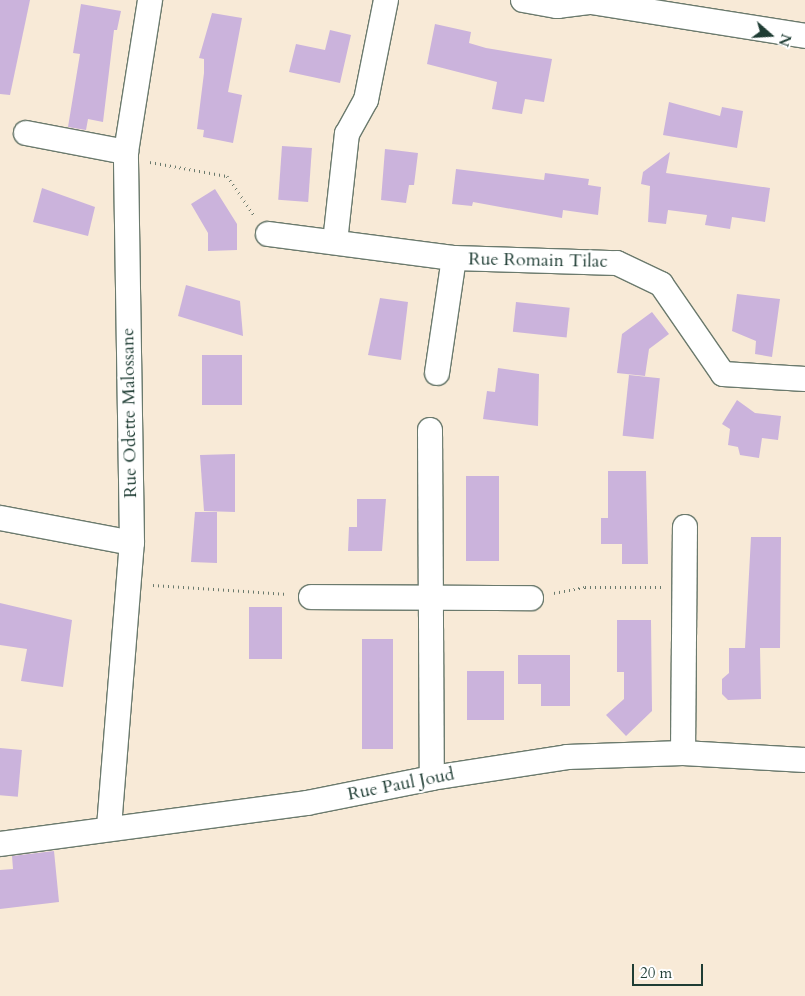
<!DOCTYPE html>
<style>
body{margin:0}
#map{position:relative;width:805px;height:996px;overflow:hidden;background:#f8ead7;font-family:Cardo,serif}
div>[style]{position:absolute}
.building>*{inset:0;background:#cbb3dc;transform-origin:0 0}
.path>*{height:3px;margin-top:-1.5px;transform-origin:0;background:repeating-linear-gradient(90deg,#6b7a6d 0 1px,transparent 0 5px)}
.roads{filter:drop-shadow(1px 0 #6b7a6d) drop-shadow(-1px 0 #6b7a6d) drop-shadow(0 1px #6b7a6d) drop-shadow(0 -1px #6b7a6d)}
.minor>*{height:24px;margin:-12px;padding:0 12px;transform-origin:12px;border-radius:12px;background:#fff}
span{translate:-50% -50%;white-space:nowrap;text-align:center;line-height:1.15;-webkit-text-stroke:4.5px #fff;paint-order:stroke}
.street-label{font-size:18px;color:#1f3d34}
.north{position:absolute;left:745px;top:10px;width:50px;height:50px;-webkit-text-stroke:4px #fff;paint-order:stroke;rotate:109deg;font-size:14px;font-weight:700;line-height:20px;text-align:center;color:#1f3d34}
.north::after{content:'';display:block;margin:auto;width:18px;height:22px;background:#1f3d34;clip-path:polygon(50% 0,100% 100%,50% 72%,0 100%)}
.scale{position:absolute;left:632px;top:964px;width:71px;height:22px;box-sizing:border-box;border:2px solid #1f3d34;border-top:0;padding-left:6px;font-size:15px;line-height:18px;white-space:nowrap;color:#1f3d34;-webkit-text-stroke:4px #fff;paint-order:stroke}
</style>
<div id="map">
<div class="building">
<i style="clip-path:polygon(0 0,30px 0,10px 95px,0 94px)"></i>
<i style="clip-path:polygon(81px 4px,121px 11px,117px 30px,114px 30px,103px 122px,88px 119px,86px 130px,68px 127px,80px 54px,73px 53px)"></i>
<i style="clip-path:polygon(212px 13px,242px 18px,228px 92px,242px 95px,233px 143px,203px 137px,204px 130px,197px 129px,204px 73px,204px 59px,199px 58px)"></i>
<i style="clip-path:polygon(435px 24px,471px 32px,469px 43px,486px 48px,552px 59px,544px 102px,525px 99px,522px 114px,492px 109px,497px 82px,427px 64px)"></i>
<i style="clip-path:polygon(330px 30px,351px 35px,340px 83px,289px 72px,296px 44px,325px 50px)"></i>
<i style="clip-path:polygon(669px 102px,720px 116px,722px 107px,743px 111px,737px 148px,663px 135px)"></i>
<i style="left:282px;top:146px;width:30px;height:54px;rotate:4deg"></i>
<i style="clip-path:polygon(385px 149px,418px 153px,414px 185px,409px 185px,406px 203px,381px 200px)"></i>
<i style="clip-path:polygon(670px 152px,666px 173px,770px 188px,765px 222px,732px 217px,730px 229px,705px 225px,707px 215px,668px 210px,666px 224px,648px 222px,650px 186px,641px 184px,643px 172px)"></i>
<i style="clip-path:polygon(456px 169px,544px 180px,545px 173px,589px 179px,588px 185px,601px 187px,598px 215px,563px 210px,562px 218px,473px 202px,472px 206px,452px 204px)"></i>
<i style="clip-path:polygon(42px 188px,95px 207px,88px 236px,33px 222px)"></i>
<i style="clip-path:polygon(215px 189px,237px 224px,237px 250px,208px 251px,208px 233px,191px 204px)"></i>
<i style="clip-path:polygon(186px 285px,240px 301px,243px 336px,178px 316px)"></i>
<i style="clip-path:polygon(737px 294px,780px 299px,772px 357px,755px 354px,756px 341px,732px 331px)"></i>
<i style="clip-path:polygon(380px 298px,408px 302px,401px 360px,368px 355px)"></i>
<i style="left:516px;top:302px;width:54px;height:30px;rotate:6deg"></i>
<i style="clip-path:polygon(652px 312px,669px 334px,649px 349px,645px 376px,617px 373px,622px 334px)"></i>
<i style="left:242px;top:355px;width:50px;height:40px;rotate:90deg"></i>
<i style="clip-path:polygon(498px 368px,539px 374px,538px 426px,483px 419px,487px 391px,495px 392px)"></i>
<i style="left:629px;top:375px;width:31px;height:61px;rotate:6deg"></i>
<i style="clip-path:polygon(737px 400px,755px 413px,781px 416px,778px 440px,762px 438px,759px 458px,740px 455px,738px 447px,728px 445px,730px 429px,722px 424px)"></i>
<i style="clip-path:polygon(235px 454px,235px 512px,204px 511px,200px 455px)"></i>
<i style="clip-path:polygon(608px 471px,646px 471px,648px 564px,622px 564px,622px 544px,601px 544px,601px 518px,608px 518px)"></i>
<i style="left:466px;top:476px;width:33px;height:85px"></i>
<i style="clip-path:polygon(357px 499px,386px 499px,382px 551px,348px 551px,349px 527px,357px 527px)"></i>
<i style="clip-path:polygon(195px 512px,217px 512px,217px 563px,191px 562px)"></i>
<i style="clip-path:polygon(751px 537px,781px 537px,780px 648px,760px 648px,761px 699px,728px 700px,722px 694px,722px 679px,729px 673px,729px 648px,752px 648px,745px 648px)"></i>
<i style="clip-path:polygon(0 603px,72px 620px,63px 687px,21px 681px,27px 649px,0 645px)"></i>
<i style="left:249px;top:607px;width:33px;height:52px"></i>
<i style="clip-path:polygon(617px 620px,651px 620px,652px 711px,626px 736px,606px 715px,624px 699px,624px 672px,617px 672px)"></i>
<i style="left:362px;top:639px;width:31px;height:110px"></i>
<i style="clip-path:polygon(518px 655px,570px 655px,570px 706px,541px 706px,541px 684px,518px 684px)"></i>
<i style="left:467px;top:671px;width:37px;height:49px"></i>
<i style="left:0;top:748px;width:22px;height:47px;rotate:5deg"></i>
<i style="clip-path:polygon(54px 851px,59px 902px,0 909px,0 870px,13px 869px,12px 856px)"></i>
</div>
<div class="path">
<i style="left:150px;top:162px;width:78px;rotate:10.3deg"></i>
<i style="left:227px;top:176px;width:47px;rotate:55.3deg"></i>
<i style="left:153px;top:585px;width:135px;rotate:3.8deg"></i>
<i style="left:554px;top:593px;width:32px;rotate:-11deg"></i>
<i style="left:585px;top:587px;width:77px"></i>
</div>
<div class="roads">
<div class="minor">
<i style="left:523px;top:0;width:35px;rotate:10deg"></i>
<i style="left:557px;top:6px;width:34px;rotate:-7deg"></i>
<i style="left:591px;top:2px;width:217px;rotate:9deg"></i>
<i style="left:26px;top:133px;width:102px;rotate:10.8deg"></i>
<i style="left:268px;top:234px;width:188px;rotate:7.4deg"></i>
<i style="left:335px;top:242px;width:109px;rotate:-83.7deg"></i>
<i style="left:347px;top:134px;width:39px;rotate:-61deg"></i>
<i style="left:366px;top:100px;width:102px;rotate:-78.7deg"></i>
<i style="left:437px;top:373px;width:116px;rotate:-81.6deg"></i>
<i style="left:454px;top:258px;width:163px;rotate:1.8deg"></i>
<i style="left:617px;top:263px;width:49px;rotate:25.5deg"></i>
<i style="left:661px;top:284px;width:109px;rotate:55.4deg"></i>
<i style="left:723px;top:374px;width:82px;rotate:3.5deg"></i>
<i style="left:430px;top:430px;width:348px;rotate:89.7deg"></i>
<i style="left:0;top:518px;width:134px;rotate:10.7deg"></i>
<i style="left:311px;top:597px;width:220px;rotate:0.3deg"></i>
<i style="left:683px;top:753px;width:226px;rotate:-89.5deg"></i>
<i style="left:109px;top:827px;width:285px;rotate:-85.4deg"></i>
<i style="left:132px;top:543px;width:391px;rotate:-90.9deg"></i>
<i style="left:126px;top:152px;width:154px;rotate:-81deg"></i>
<i style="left:0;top:844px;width:310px;rotate:-7.6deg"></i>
<i style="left:307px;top:803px;width:127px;rotate:-11.3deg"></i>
<i style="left:432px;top:778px;width:137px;rotate:-8.8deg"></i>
<i style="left:567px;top:757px;width:116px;rotate:-2deg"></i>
<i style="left:683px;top:753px;width:122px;rotate:3.3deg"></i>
</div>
</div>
<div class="street-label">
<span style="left:538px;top:261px;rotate:1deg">Rue Romain Tilac</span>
<span style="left:130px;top:413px;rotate:-91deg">Rue Odette Malossane</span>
<span style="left:401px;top:785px;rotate:-11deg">Rue Paul Joud</span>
</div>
<div class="north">N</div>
<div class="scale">20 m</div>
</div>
